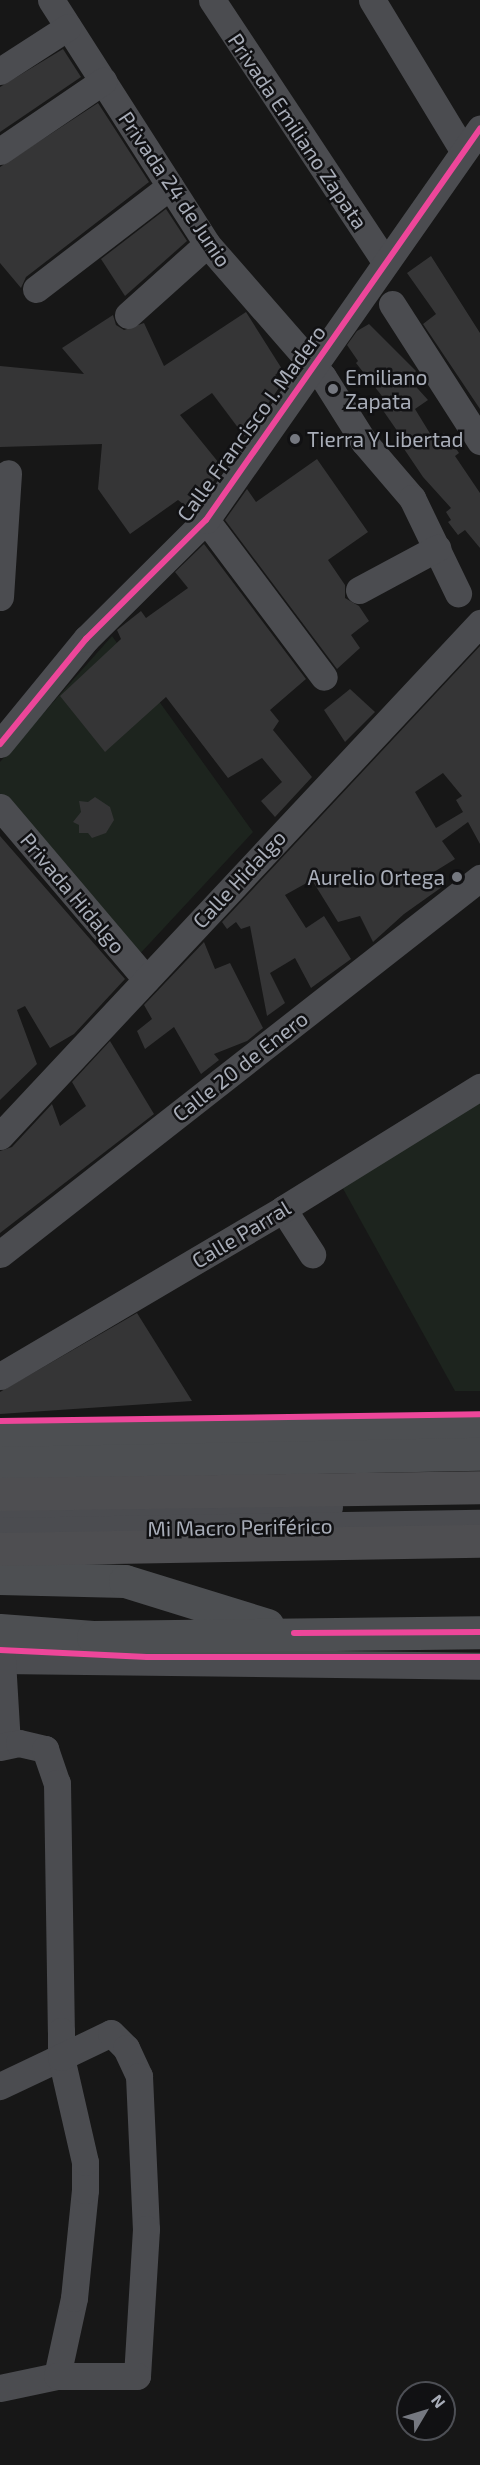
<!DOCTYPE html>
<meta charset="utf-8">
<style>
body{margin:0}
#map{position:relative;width:480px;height:2465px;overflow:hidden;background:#171717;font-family:"Exo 2",sans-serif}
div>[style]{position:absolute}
.green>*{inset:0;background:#1d241e}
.building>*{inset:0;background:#353536}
.minor>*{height:27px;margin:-13.5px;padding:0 13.5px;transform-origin:13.5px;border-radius:13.5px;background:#4b4c50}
.major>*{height:33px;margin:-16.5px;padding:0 16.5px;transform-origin:16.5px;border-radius:16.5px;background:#4d4f52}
.highway>*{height:33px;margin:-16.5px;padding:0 16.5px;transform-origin:16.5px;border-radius:16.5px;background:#4e4e51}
.cycleway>*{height:6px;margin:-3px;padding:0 3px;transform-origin:3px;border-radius:3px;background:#ed469a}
.dots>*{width:16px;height:16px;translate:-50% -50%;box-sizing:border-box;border:3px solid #111113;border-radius:50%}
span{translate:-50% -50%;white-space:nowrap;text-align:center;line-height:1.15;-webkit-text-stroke:5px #111113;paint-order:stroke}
.street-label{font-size:21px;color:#a8adb8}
.poi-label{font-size:21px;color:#a8adb8}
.left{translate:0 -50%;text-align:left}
.right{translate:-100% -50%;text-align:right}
.north{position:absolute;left:396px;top:2381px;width:60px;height:60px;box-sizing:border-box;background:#111113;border:2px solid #4d4f55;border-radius:50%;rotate:52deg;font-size:16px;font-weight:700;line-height:24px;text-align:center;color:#a8adb8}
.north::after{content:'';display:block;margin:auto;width:21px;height:27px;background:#757880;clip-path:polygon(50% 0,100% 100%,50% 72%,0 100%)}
</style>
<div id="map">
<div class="green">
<i style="clip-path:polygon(112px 636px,253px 832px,136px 958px,0 798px,0 762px)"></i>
<i style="clip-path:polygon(480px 1097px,480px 1391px,455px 1391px,341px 1185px)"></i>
</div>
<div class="building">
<i style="clip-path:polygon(63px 49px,81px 77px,0 132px,0 87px)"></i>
<i style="clip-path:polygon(98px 103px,149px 182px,26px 277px,21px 288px,0 263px,0 167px)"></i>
<i style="clip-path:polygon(166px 209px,187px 241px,125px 296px,101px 259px)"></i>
<i style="clip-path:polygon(431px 256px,480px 333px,480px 409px,423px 324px,436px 314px,407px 273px)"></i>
<i style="clip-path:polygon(246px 312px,282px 369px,275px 375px,283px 382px,245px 437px,212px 393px,180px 415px,223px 468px,192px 511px,178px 500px,130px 534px,98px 489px,102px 444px,0 447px,0 366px,84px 374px,62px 348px,113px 315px,116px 325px,124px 330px,144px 323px,164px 366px)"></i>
<i style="clip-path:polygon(369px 324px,416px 371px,409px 379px,428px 400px,415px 409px,434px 440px,444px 433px,449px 438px,459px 453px,455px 456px,480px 493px,480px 548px,465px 530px,458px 535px,448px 522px,451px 520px,446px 512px,451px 508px,423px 477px,394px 434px,398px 432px,382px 409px,389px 405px,356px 363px,358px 361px,347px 345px,357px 331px)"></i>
<i style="clip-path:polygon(317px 459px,368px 532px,328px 560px,345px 585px,345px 598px,359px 606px,369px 621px,351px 635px,360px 648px,337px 669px,225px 520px,247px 489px,256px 502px)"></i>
<i style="clip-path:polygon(204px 544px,306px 679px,270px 710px,279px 721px,273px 730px,312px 777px,275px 817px,261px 801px,282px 782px,262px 758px,228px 778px,166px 697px,105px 752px,60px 696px,121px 639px,117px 630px,141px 611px,146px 618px,188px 588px,175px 572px)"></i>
<i style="clip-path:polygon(evenodd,480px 646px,480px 844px,468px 822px,442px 841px,455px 859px,434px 872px,442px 887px,404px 914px,373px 942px,360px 916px,338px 922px,312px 880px,285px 895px,306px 928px,324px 916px,351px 959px,311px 988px,295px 958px,270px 973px,285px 1003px,267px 1016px,250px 926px,241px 929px,236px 922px,227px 929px,222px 922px,480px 646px,443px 773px,462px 796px,456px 800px,463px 812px,436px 828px,415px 792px,443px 773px)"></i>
<i style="clip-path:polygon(350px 689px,375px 712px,345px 742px,324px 710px)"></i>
<i style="clip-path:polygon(95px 797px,110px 807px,114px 820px,106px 833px,92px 838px,88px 833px,79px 833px,79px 825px,73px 822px,81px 812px,79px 801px,88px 802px)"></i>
<i style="clip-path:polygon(0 836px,125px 979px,74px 1034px,50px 1048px,25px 1006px,17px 1010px,37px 1064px,0 1100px)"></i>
<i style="clip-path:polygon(204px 942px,215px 969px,230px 963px,263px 1028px,247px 1041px,214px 1054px,219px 1060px,201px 1074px,174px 1027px,145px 1049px,137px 1031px,152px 1019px,144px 1005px)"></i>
<i style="clip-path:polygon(110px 1041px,154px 1114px,0 1233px,0 1151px,12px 1147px,52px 1104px,60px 1126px,86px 1106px,72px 1082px)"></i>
<i style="clip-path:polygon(137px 1313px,192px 1401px,0 1414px,0 1392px)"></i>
</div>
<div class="minor">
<i style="left:51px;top:0;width:290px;rotate:57.4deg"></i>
<i style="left:207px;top:244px;width:176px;rotate:48.9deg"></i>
<i style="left:323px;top:377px;width:77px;rotate:57.8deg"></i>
<i style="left:364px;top:442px;width:74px;rotate:49.4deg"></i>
<i style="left:412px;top:498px;width:106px;rotate:64.2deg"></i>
<i style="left:212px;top:0;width:313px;rotate:56.5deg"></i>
<i style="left:372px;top:0;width:175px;rotate:58.8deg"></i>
<i style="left:0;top:71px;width:81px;rotate:-32.9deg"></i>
<i style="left:0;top:151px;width:125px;rotate:-34.2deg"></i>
<i style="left:36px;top:289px;width:169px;rotate:-37.5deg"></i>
<i style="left:392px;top:304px;width:163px;rotate:57.3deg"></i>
<i style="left:128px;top:315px;width:106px;rotate:-41.9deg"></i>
<i style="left:206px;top:520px;width:196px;rotate:53.1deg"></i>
<i style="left:359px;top:590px;width:89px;rotate:-28.3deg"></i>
<i style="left:0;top:597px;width:124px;rotate:-86.3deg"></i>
<i style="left:0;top:744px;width:136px;rotate:-50.7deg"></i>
<i style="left:86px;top:639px;width:169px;rotate:-44.8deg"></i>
<i style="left:206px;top:520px;width:478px;rotate:-55deg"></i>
<i style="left:0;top:807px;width:226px;rotate:49.7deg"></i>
<i style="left:0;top:1136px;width:703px;rotate:-46.9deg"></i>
<i style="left:283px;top:1209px;width:54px;rotate:57.2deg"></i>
<i style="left:0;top:1254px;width:610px;rotate:-38.07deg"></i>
<i style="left:0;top:1376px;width:329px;rotate:-30.5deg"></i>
<i style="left:283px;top:1209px;width:232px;rotate:-31.8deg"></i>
<i style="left:0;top:1511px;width:329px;rotate:-0.7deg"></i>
<i style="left:0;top:1531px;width:480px;rotate:-1deg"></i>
<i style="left:0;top:1660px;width:480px;rotate:0.7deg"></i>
<i style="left:2px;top:1660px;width:85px;rotate:86.6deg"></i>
<i style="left:0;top:1747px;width:19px;rotate:-12deg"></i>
<i style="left:19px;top:1743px;width:27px;rotate:13deg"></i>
<i style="left:45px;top:1749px;width:36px;rotate:71deg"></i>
<i style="left:57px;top:1783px;width:248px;rotate:89.1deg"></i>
<i style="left:61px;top:2031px;width:26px;rotate:90deg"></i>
<i style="left:61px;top:2057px;width:68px;rotate:154.6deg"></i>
<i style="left:0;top:2388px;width:58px;rotate:-11.9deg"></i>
<i style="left:57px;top:2376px;width:80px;rotate:-77.7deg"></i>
<i style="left:74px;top:2298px;width:109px;rotate:-84.2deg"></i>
<i style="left:85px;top:2190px;width:28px;rotate:-90deg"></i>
<i style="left:85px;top:2162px;width:108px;rotate:-102.9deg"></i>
<i style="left:61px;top:2057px;width:55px;rotate:-25.6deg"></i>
<i style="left:111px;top:2033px;width:21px;rotate:45deg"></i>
<i style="left:126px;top:2048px;width:31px;rotate:65deg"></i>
<i style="left:139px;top:2076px;width:153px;rotate:87.4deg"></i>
<i style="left:146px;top:2229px;width:147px;rotate:93.5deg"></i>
<i style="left:137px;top:2376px;width:80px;rotate:180deg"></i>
</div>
<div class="major">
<i style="left:0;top:1437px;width:480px;rotate:-1.1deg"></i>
<i style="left:0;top:1463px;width:480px;rotate:-1.1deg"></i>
<i style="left:0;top:1578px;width:125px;rotate:1.4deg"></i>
<i style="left:125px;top:1581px;width:149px;rotate:17.2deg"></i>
<i style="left:0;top:1630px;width:93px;rotate:4.3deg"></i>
<i style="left:93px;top:1637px;width:387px;rotate:-0.7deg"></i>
</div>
<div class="highway">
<i style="left:0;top:1494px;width:480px;rotate:-0.8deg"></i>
<i style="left:0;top:1549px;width:480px;rotate:-1deg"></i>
</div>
<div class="cycleway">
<i style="left:0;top:744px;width:136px;rotate:-50.7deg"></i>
<i style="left:86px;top:639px;width:169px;rotate:-44.8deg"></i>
<i style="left:206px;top:520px;width:478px;rotate:-55deg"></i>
<i style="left:0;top:1421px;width:480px;rotate:-0.8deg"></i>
<i style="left:294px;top:1633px;width:186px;rotate:-0.3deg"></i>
<i style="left:0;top:1650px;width:147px;rotate:2.7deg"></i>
<i style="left:147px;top:1657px;width:333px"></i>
</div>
<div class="dots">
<i style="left:333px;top:389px;background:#757880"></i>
<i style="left:295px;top:439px;background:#757880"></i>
<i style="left:457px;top:877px;background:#757880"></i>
</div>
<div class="street-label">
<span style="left:298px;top:131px;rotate:56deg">Privada Emiliano Zapata</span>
<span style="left:175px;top:189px;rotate:56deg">Privada 24 de Junio</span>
<span style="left:251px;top:423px;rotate:-54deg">Calle Francisco I. Madero</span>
<span style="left:239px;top:879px;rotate:-47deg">Calle Hidalgo</span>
<span style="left:73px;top:893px;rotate:50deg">Privada Hidalgo</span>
<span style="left:240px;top:1066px;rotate:-38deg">Calle 20 de Enero</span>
<span style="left:241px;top:1234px;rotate:-31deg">Calle Parral</span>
<span style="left:240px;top:1527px;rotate:-1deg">Mi Macro Periférico</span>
</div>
<div class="poi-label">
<span class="left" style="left:345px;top:389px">Emiliano<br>Zapata</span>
<span class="left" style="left:307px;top:439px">Tierra Y Libertad</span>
<span class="right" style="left:445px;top:877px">Aurelio Ortega</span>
</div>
<div class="north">N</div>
</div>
